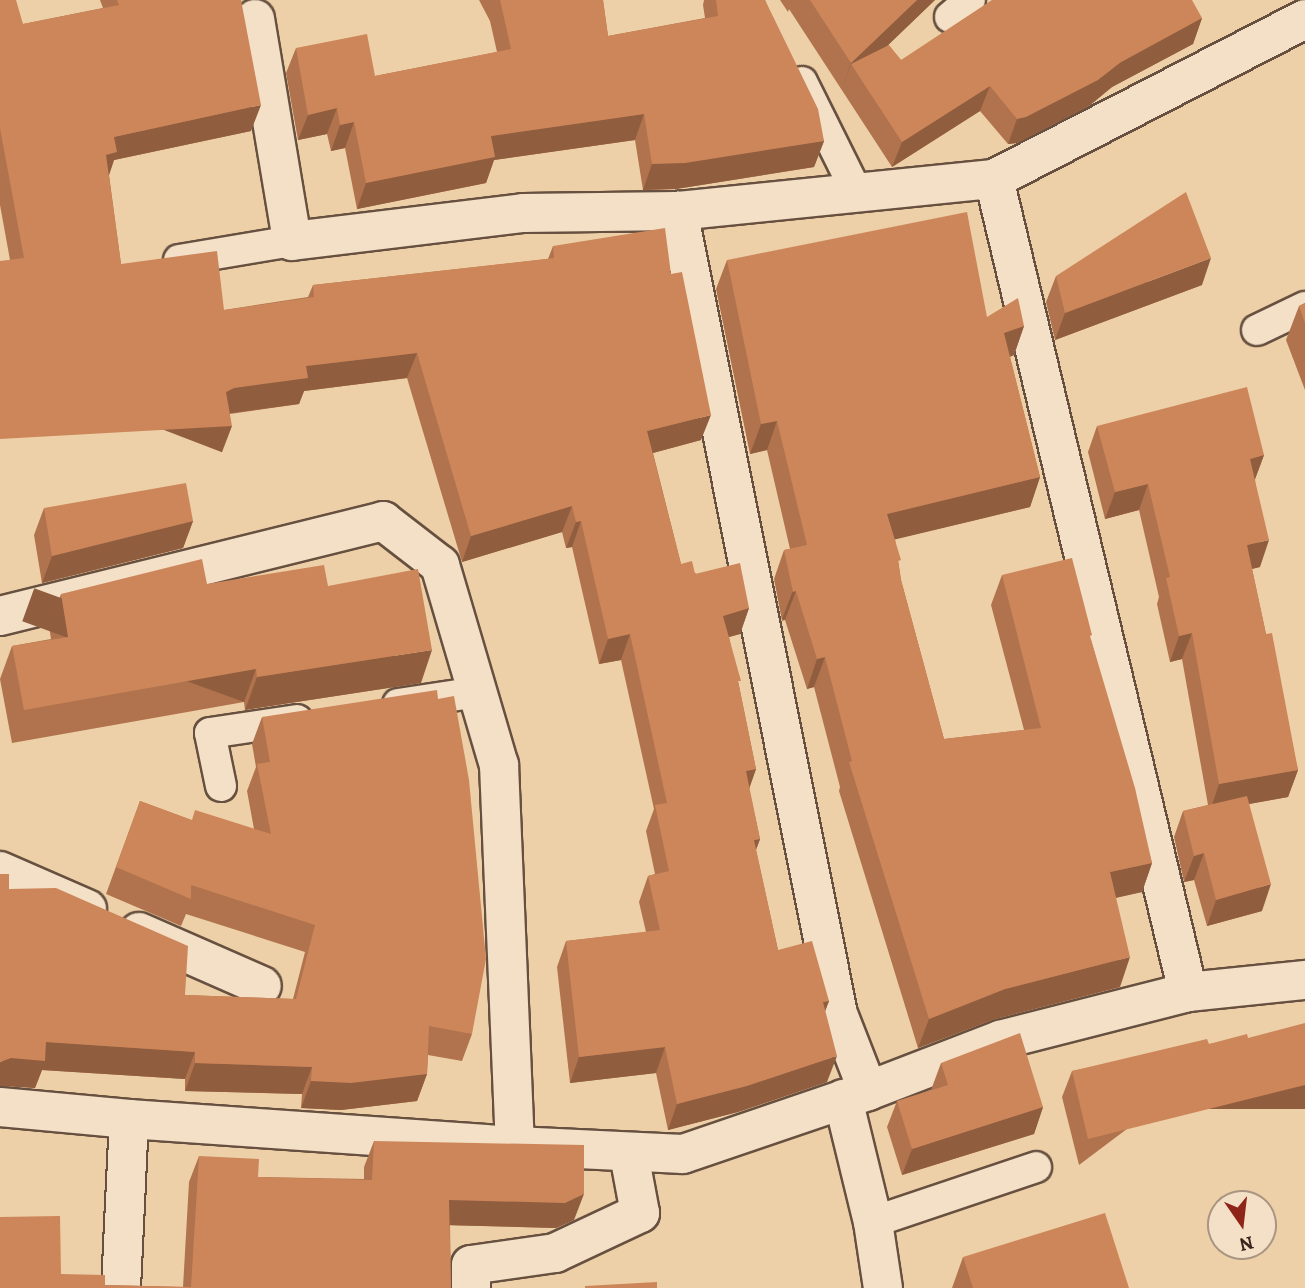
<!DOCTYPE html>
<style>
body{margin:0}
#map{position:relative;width:1305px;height:1288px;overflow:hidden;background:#edd0a7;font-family:Alegreya,serif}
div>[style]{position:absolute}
.roads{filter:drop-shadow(2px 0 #675040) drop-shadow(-2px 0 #675040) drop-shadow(0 2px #675040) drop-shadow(0 -2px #675040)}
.service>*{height:30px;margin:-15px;padding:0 15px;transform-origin:15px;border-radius:15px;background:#f3e0c6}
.minor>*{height:38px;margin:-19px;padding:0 19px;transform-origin:19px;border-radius:19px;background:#f3e0c6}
.wall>*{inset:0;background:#b0734d}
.shaded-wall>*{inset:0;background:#905e3f;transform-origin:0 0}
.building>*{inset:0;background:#cd865a}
span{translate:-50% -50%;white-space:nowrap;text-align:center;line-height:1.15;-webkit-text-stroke:6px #f3e0c6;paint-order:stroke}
.north{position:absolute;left:1207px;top:1190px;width:70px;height:70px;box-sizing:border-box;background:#f3e0c6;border:2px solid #a99582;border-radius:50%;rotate:166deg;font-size:19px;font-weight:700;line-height:28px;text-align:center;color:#3a251d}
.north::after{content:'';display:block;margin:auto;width:24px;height:32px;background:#8f2418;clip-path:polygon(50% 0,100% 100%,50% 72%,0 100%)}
</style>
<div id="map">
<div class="roads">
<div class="service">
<i style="left:950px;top:17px;width:26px;rotate:-40deg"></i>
<i style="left:802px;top:82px;width:124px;rotate:63.6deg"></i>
<i style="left:179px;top:260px;width:115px;rotate:-9.5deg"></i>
<i style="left:1257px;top:330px;width:53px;rotate:-25.6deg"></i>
<i style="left:398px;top:704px;width:80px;rotate:-8.6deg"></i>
<i style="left:221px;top:786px;width:54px;rotate:-101.7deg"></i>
<i style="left:210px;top:733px;width:88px;rotate:-8.5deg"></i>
<i style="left:873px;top:1222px;width:172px;rotate:-18.6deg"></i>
</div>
<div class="minor">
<i style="left:255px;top:19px;width:225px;rotate:80.5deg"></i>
<i style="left:292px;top:241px;width:233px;rotate:-6.9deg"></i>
<i style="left:523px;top:213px;width:155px;rotate:-0.7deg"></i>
<i style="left:994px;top:179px;width:836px;rotate:76.58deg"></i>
<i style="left:0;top:616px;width:395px;rotate:-13.9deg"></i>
<i style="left:383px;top:521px;width:72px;rotate:37.7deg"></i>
<i style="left:440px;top:565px;width:209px;rotate:73.6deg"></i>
<i style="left:499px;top:765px;width:381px;rotate:87.6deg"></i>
<i style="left:0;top:871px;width:95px;rotate:23.6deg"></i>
<i style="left:139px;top:932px;width:134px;rotate:23.7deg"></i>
<i style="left:868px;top:1091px;width:83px;rotate:-111.3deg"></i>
<i style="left:838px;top:1014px;width:819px;rotate:-101.27deg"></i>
<i style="left:678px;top:211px;width:318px;rotate:-5.8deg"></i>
<i style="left:994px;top:179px;width:350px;rotate:-27.2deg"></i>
<i style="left:843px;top:1099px;width:127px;rotate:76.3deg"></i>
<i style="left:873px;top:1222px;width:67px;rotate:81.4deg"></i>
<i style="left:0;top:1107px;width:130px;rotate:5.3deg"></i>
<i style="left:129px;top:1119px;width:387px;rotate:4deg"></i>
<i style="left:515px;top:1146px;width:168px;rotate:2.7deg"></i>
<i style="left:683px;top:1154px;width:195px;rotate:-18.8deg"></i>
<i style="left:868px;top:1091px;width:142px;rotate:-21.1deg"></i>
<i style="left:1000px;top:1040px;width:194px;rotate:-14.3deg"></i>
<i style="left:1188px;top:992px;width:118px;rotate:-5.9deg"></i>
<i style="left:121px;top:1288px;width:169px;rotate:-87.3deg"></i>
<i style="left:471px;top:1288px;width:23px;rotate:-90deg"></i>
<i style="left:471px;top:1265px;width:85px;rotate:-8.1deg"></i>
<i style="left:555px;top:1253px;width:94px;rotate:-25.2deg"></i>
<i style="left:640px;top:1213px;width:60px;rotate:-100.6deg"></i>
</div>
</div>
<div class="wall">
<i style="clip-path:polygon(0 0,23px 24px,103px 8px,100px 0,241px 0,251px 131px,114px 160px,109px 175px,121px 264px,224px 310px,308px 297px,313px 285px,548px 259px,553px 246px,671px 274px,701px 440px,653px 453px,681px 564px,749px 608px,740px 634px,729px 637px,756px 769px,749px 788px,760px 839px,756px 850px,778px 950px,829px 1001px,825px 1011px,827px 1082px,738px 1112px,668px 1130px,656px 1073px,570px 1083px,557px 967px,566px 941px,646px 932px,639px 902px,648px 876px,655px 874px,646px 831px,654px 809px,621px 660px,599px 664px,572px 547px,566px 548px,562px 532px,462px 562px,407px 378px,304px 391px,299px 404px,230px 414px,222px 452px,10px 260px,0 205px)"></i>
<i style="clip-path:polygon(479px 0,603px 0,608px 36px,705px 18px,703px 5px,704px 0,765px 0,824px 141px,814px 167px,676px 189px,643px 190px,635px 140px,494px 160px,486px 183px,357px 209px,345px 148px,331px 151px,327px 134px,298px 140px,286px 73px,296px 48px,375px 76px,497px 52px,490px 21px)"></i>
<i style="clip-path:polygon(780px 0,935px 0,888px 45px,901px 60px,1202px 18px,1193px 44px,1112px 87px,1089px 106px,1017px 143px,1008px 144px,980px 111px,892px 167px,789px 9px,788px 12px)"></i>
<i style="clip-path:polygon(727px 260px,1024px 326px,1014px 355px,1010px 357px,1040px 477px,1030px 507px,895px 539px,901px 580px,944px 739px,1024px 730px,991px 605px,1002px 575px,1091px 640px,1152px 863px,1142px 892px,1116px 898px,1120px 987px,995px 1019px,918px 1048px,839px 791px,840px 787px,814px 687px,807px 689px,785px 620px,782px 621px,774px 579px,784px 550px,790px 549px,767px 450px,750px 454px,716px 289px)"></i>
<i style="clip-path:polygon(1056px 276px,1202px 285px,1055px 340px,1046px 302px)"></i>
<i style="clip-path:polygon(1305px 303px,1305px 390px,1286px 340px,1299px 306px)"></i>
<i style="clip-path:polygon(1097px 426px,1264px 455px,1255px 479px,1260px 567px,1252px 569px,1266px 634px,1298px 770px,1288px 797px,1249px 804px,1262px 911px,1207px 926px,1194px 880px,1184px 882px,1174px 837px,1183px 811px,1208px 805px,1182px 659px,1170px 662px,1157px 604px,1159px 597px,1139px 510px,1105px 519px,1088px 452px)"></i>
<i style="clip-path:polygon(44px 508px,193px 521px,183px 548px,42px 583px,34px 535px)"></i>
<i style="clip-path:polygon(207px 584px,328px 586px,421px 683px,245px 710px,244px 702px,12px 743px,0 679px,12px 646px,51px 639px,49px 626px,61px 594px)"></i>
<i style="clip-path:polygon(262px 717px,472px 1034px,462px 1061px,428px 1055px,427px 1074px,417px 1101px,341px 1110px,301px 1108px,302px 1094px,185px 1091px,185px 1079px,42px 1070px,35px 1088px,1px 1085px,9px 889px,185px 995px,293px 999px,305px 952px,186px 914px,181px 926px,106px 894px,140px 801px,191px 820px,254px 829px,247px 791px,256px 767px,252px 744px)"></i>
<i style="clip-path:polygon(1248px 1038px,1079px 1165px,1062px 1097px,1072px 1071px,1209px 1044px)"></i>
<i style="clip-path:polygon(941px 1063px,1043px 1107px,1034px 1134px,902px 1175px,887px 1127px,897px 1101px,931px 1090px)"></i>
<i style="clip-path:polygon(374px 1141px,574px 1220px,556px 1228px,450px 1225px,451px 1288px,0 1288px,61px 1274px,105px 1285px,183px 1287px,189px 1182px,199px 1156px,258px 1177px,364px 1179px,364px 1167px)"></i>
<i style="clip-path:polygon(963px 1257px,1129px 1288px,952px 1288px)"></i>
</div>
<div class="shaded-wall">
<i style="clip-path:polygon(917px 0,935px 0,858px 74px,851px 64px,842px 89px,851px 63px)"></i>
<i style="clip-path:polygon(1202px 18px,1193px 44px,1112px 87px,1089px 106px,1017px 143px,1008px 144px,1017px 119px)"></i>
<i style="clip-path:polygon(990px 86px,980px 111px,892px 167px,902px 142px)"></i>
<i style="clip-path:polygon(261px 105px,251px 131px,114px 160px,108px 178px,106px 155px,114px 137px)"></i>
<i style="clip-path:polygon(337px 108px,327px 134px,298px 140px,308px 115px)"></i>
<i style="clip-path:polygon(644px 114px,635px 140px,494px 160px,486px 183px,357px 209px,366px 183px,491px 136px)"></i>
<i style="clip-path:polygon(354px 122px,345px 148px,331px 151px,340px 125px)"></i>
<i style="clip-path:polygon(824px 141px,814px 167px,676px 189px,643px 190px,652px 164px)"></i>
<i style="clip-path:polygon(1211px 258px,1202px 285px,1055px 340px,1065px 313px)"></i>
<i style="clip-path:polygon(1024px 326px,1014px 355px,994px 363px,1004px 333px)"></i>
<i style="clip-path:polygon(417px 353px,407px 378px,304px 391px,299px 404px,224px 414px,226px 392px,234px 388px,306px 366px)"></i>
<i style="clip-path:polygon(711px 415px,701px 440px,638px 457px,647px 431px)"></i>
<i style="clip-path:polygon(777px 421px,767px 450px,750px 454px,761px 424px)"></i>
<i style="left:232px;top:426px;width:28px;height:232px;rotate:111deg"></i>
<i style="clip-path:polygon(1264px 455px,1254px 482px,1250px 459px)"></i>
<i style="clip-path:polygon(1040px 477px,1030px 507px,876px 544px,887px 514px)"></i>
<i style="clip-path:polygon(1148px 484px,1139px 510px,1105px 519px,1115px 492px)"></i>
<i style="clip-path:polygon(572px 506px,562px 532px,462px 562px,471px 536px)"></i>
<i style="clip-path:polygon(193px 521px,183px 548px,42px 583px,52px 556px)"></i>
<i style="clip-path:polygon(581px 521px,572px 547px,566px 548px,576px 522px)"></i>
<i style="clip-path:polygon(1269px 540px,1260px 567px,1238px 572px,1247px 545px)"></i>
<i style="left:796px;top:591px;width:31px;height:3px;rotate:111deg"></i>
<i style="clip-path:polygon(749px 608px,740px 634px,714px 641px,723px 616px)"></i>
<i style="clip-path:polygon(1192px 633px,1182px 659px,1170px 662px,1179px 636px)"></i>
<i style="clip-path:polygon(630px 634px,621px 660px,599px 664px,608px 639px)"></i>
<i style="clip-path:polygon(432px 650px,421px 683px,245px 710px,257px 677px)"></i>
<i style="clip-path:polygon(825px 657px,814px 687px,807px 689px,817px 659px)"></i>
<i style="left:256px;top:669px;width:35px;height:236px;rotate:110deg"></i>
<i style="clip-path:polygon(756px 769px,747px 795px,746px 771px)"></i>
<i style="clip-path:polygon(1298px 770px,1288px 797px,1210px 811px,1219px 784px)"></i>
<i style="clip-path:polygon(760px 839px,750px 865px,754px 840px)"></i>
<i style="clip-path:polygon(1204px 853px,1194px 880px,1184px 882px,1194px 856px)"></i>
<i style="clip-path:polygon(1152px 863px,1142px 892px,1100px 901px,1110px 872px)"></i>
<i style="clip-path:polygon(1271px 884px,1262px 911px,1207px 926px,1216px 900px)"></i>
<i style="clip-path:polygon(1130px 957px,1120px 987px,995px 1019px,918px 1048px,929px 1019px,1005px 989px)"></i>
<i style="clip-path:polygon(829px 1001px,819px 1027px,823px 1002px)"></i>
<i style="clip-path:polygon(46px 1042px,195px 1052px,185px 1079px,42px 1070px,35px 1088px,0 1086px,0 1062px)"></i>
<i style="clip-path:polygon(665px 1047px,656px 1073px,570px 1083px,579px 1057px)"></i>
<i style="clip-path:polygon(837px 1056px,827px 1082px,738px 1112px,668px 1130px,677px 1104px)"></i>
<i style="clip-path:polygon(195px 1063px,312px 1067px,302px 1094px,185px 1091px)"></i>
<i style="clip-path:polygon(427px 1074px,417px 1101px,341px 1110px,301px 1108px,311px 1081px)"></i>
<i style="left:1305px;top:1085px;width:24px;height:224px;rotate:90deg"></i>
<i style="clip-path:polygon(1043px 1107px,1034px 1134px,902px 1175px,912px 1149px)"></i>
<i style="clip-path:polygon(584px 1194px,574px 1220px,556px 1228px,440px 1225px,449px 1200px)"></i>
</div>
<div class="building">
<i style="clip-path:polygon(0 0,16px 0,23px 24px,119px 5px,117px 0,241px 0,261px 105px,114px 137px,117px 152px,106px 155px,121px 264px,217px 251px,224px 310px,314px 297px,313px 285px,554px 258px,553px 246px,665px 228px,671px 274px,682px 272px,711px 415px,647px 431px,681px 564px,692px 561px,695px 574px,740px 563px,749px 608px,723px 616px,741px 681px,738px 681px,756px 769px,746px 771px,760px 839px,754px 840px,778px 950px,812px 941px,829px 1001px,823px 1002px,837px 1056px,747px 1086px,677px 1104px,665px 1047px,579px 1057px,566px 941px,660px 930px,648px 876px,669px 871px,655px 805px,667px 803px,630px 634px,608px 639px,581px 521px,576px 522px,572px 506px,471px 536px,417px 353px,306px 366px,308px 378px,234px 388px,226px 392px,232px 426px,0 439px,0 261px,24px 258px,0 128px)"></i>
<i style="clip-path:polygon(500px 0,603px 0,608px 36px,718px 16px,716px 0,765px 0,818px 109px,824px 141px,685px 163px,652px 164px,644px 114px,491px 136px,495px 157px,366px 183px,354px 122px,340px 125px,337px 108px,308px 115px,296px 48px,367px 34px,375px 76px,511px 49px)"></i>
<i style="clip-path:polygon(810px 0,917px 0,851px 63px)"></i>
<i style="clip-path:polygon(992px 0,1192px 0,1202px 18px,1121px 62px,1098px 80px,1026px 117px,1017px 119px,990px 86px,902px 142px,851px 64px,889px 45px,901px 60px)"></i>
<i style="clip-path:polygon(1186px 192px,1211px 258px,1065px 313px,1056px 276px)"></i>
<i style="clip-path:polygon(967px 212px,987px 317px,1018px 298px,1024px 326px,1004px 333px,1040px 477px,887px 514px,901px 560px,898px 561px,901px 580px,944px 739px,1041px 728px,1002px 575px,1072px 558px,1092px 635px,1090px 636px,1135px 788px,1152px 863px,1110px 872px,1130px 957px,1005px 989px,929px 1019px,849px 762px,852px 761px,825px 657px,817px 659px,796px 591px,793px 592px,784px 550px,807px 545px,777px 421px,761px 424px,727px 260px)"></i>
<i style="clip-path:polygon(1305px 303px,1305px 323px,1299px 306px)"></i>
<i style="clip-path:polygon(1247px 387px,1264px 455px,1250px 459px,1269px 540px,1247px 545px,1266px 634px,1272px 633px,1298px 770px,1219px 784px,1192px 633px,1179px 636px,1166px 578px,1170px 577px,1148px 484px,1115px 492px,1097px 426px)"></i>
<i style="clip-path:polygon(186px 483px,193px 521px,52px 556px,44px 508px)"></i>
<i style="clip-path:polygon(202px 559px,207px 584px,324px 565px,328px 586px,418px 569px,432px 650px,257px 677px,256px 669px,24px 710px,12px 646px,68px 637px,61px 594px)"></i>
<i style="clip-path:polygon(437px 690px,438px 699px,454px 696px,469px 780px,486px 959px,472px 1034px,429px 1026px,427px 1074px,351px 1083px,311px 1081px,312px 1067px,195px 1063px,195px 1052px,46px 1042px,45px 1061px,11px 1058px,0 1062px,0 874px,9px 874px,9px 889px,56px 888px,188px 946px,185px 995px,296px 999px,315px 925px,191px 885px,191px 899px,116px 867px,140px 801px,192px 820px,195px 810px,271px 834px,257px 764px,270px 762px,262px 717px)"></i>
<i style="clip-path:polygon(1247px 796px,1271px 884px,1216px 900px,1204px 853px,1194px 856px,1183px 811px)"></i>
<i style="clip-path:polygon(1305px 1023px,1305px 1085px,1088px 1139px,1072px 1071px,1207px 1039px,1209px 1044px,1247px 1034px,1248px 1038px)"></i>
<i style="clip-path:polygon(1020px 1033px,1043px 1107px,912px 1149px,897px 1101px,948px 1085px,941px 1063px)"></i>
<i style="clip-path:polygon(374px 1141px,584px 1145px,584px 1194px,565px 1203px,449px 1200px,451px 1288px,0 1288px,0 1217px,60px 1216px,61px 1274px,105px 1275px,105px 1285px,191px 1287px,199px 1156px,259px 1159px,258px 1177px,372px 1180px)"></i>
<i style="clip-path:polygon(1105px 1213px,1129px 1288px,973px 1288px,963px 1257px)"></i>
<i style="clip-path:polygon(657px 1282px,657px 1288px,585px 1288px,585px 1286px)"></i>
</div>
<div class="north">N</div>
</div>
